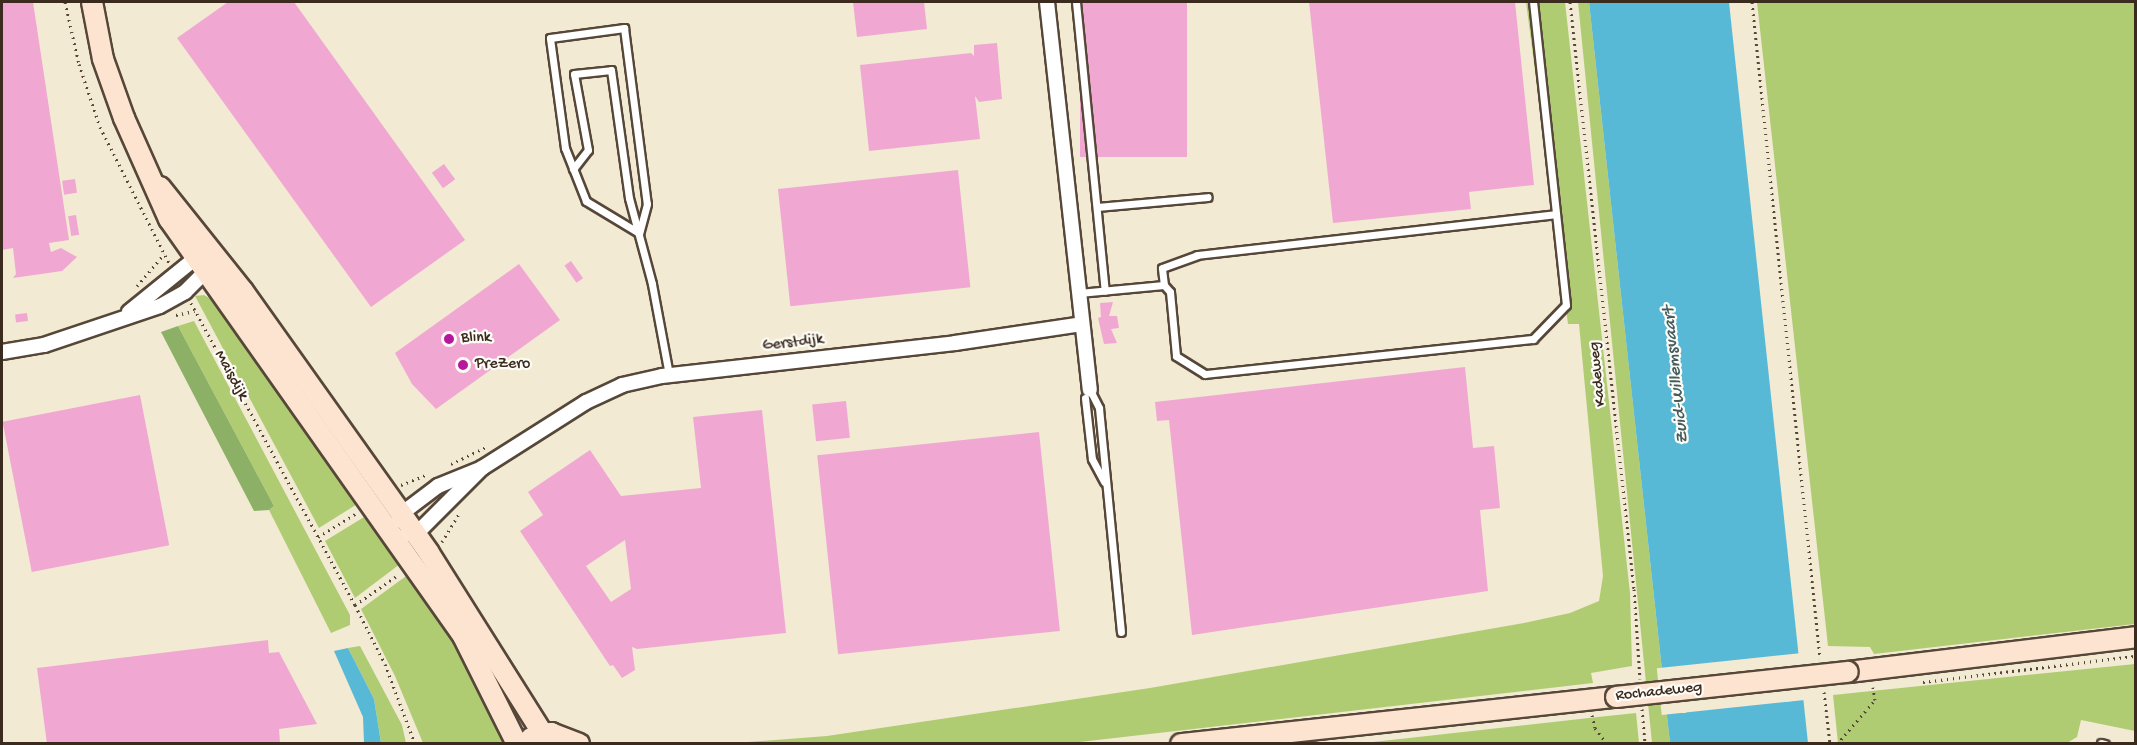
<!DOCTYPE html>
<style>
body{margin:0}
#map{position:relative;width:2137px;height:745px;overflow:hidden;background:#f2ead3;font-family:"Gochi Hand",sans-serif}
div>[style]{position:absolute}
.green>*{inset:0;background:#b0cc73}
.forest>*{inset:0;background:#8cb065}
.water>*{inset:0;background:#57b9d5}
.pier>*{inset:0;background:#f2ead3;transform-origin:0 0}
.building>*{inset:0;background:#f0a8d3;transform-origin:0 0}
.path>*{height:3px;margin-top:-1.5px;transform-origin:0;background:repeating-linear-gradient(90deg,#564739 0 1.5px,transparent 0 6px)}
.roads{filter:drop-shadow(2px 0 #564739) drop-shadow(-2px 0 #564739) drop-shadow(0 2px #564739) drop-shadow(0 -2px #564739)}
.lane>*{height:7px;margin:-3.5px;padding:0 3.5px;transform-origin:3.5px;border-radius:3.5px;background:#fff}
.street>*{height:14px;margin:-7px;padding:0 7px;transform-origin:7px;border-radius:7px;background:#fff}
.secondary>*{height:20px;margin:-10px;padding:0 10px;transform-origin:10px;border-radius:10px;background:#fde4d1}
.bridges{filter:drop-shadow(2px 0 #564739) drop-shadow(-2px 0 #564739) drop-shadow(0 2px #564739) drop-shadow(0 -2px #564739)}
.secondary-bridge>*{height:20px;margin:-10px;padding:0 10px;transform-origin:10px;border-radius:10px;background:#fde4d1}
.dots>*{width:16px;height:16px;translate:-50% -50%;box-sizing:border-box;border:3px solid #fdfcf7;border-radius:50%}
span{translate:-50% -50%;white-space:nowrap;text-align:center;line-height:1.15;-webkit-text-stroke:4.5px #fdfcf7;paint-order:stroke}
.poi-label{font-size:16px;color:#3b2a1e}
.left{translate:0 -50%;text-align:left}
.street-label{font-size:16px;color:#3b2a1e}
.water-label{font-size:18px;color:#455c5e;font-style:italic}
.frame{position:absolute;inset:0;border:3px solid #3b2a1e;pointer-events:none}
</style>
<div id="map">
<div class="green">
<i style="clip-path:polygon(1526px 2px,1565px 2px,1630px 593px,1632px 666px,1591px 673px,1593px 683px,1071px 743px,722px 744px,827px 736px,1150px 688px,1524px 623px,1570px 613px,1599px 601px,1603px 576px,1579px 324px,1568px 324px)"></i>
<i style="clip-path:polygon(1578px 2px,1589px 2px,1670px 743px,1652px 743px)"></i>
<i style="clip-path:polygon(1757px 2px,2135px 2px,2135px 624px,1874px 654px,1870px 647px,1828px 646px)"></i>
<i style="clip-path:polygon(204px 295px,215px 301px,362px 501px,319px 528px,195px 296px)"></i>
<i style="clip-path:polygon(194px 321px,350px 615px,350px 625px,331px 633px,269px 510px,274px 506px,178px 326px)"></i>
<i style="clip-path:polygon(369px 514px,400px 564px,355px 598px,325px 541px)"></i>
<i style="clip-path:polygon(413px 571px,452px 630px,507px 743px,423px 743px,395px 676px,361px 609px)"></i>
<i style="clip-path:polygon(360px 646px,402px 725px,406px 743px,381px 743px,374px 699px,348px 648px)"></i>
<i style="clip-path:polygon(2135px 664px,2135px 731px,2081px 720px,2077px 737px,2067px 743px,1838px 743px,1833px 695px)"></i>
<i style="clip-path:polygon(1636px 713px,1639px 743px,1364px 743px,1598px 717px)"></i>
</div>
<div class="forest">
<i style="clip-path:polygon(178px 326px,274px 506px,269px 510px,254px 511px,161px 332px)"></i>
</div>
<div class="water">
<i style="clip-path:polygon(evenodd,1589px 2px,1729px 2px,1808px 743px,1670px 743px,1589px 2px,1779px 656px,1788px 656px,1792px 701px,1783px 702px,1779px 656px,1589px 2px,1682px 667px,1686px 713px,1677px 713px,1673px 668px,1682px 667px)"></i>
<i style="clip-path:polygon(348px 648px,374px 699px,381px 743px,364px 743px,363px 717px,334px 651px)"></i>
</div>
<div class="pier">
<i style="left:1802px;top:653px;width:47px;height:146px;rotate:84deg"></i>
</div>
<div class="building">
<i style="clip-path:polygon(2px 2px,33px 2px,69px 240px,49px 243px,51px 252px,61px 248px,77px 257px,62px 271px,13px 278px,16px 274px,13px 248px,2px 250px)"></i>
<i style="clip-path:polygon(228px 2px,294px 2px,465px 240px,371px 307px,177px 38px)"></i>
<i style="clip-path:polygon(853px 2px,924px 2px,927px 29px,857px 37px)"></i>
<i style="left:1080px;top:2px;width:107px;height:155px"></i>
<i style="clip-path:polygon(1309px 2px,1515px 2px,1534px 185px,1469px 192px,1471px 209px,1333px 223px)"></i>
<i style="clip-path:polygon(997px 43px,1002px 99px,979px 102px,975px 96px,980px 139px,869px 151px,860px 65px,971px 53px,974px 56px,974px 45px)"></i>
<i style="left:444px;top:164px;width:19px;height:15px;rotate:54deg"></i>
<i style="left:958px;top:170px;width:118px;height:181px;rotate:84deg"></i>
<i style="left:75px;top:179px;width:14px;height:13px;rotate:82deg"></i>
<i style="left:76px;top:215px;width:20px;height:8px;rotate:81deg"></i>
<i style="left:571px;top:261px;width:21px;height:8px;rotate:55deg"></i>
<i style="clip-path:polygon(519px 264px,560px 320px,436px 409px,412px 384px,395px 353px)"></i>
<i style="clip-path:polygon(1113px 302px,1109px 316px,1117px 316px,1119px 328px,1111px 329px,1117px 343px,1104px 344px,1098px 318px,1101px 317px,1100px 303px)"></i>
<i style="left:27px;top:313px;width:8px;height:12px;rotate:83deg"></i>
<i style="clip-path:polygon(1465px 367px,1473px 448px,1494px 446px,1500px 508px,1480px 510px,1488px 591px,1192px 635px,1169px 420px,1157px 421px,1155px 402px)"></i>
<i style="left:140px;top:395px;width:153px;height:140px;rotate:79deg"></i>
<i style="left:846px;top:401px;width:37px;height:34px;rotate:84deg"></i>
<i style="clip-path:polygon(evenodd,762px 410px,786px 633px,637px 649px,632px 647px,635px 670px,622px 678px,613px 665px,610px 666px,520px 531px,543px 515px,528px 492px,590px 450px,621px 496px,701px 488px,693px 417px,762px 410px,625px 540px,631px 589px,611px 602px,586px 566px,625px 540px)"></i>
<i style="left:1039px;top:432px;width:200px;height:223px;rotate:84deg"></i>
<i style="clip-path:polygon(268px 640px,269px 653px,279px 652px,317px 724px,279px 729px,280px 743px,47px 744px,37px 668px)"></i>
</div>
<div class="path">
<i style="left:65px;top:2px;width:64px;rotate:77.3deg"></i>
<i style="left:79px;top:64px;width:66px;rotate:71.6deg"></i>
<i style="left:100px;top:127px;width:153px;rotate:63.1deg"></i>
<i style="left:1570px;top:2px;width:590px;rotate:83.78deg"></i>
<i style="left:1634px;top:589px;width:90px;rotate:86.2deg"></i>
<i style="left:1752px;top:2px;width:660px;rotate:84.08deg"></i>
<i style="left:137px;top:286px;width:42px;rotate:-49.8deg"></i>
<i style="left:191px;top:303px;width:344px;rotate:61.5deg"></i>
<i style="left:355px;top:605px;width:66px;rotate:63deg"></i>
<i style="left:385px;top:664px;width:85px;rotate:69.4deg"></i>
<i style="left:176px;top:315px;width:19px;rotate:-12deg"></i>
<i style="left:451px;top:464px;width:41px;rotate:-25.9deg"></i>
<i style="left:401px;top:485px;width:29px;rotate:-22deg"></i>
<i style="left:318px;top:537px;width:44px;rotate:-31.9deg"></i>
<i style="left:442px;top:542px;width:35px;rotate:-59deg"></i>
<i style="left:355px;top:605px;width:52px;rotate:-34.9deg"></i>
<i style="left:1923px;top:682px;width:215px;rotate:-7deg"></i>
<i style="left:1824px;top:692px;width:52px;rotate:83.4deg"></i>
<i style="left:1642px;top:709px;width:35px;rotate:85deg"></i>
<i style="left:1592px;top:715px;width:13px;rotate:77deg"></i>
<i style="left:1595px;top:728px;width:20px;rotate:53deg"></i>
<i style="left:1837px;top:744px;width:58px;rotate:-49.2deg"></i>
<i style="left:1875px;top:700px;width:13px;rotate:-99deg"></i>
</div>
<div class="roads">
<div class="lane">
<i style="left:1076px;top:2px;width:290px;rotate:84.3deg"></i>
<i style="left:624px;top:28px;width:177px;rotate:82.6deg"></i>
<i style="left:647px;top:204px;width:30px;rotate:105deg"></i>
<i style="left:639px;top:233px;width:62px;rotate:-148.9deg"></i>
<i style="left:586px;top:201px;width:57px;rotate:-111.6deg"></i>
<i style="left:565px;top:148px;width:111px;rotate:-97.8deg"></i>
<i style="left:550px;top:38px;width:75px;rotate:-7.7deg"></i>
<i style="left:573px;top:169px;width:24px;rotate:-52deg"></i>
<i style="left:588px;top:150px;width:77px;rotate:-100.4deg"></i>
<i style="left:574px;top:74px;width:37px;rotate:-6deg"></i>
<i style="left:611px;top:70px;width:129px;rotate:82deg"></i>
<i style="left:629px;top:198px;width:89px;rotate:75deg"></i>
<i style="left:652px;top:284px;width:93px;rotate:79.4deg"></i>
<i style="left:1097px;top:207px;width:111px;rotate:-5.1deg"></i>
<i style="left:1164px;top:285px;width:9px;rotate:49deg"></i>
<i style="left:1170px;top:292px;width:64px;rotate:84.6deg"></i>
<i style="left:1176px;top:356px;width:34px;rotate:32deg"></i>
<i style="left:1205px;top:374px;width:330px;rotate:-6.1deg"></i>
<i style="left:1533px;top:339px;width:47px;rotate:-45.9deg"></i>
<i style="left:1566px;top:305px;width:305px;rotate:-96.2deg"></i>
<i style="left:1079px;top:293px;width:85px;rotate:-5.4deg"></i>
<i style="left:1164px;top:285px;width:17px;rotate:-97deg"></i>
<i style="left:1162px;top:268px;width:37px;rotate:-20deg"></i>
<i style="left:1197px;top:255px;width:361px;rotate:-6.5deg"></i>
<i style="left:1090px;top:390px;width:20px;rotate:63deg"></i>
<i style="left:1099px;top:408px;width:225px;rotate:84.4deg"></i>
<i style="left:1085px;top:398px;width:61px;rotate:83.5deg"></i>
<i style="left:1092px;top:459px;width:26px;rotate:62deg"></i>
<i style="left:2101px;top:743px;width:4px;rotate:14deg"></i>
</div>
<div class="street">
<i style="left:1047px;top:2px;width:390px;rotate:83.7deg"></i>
<i style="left:129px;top:312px;width:87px;rotate:-39deg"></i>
<i style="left:197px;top:257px;width:7px;rotate:-8deg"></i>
<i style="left:2px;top:352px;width:43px;rotate:-9.5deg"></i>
<i style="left:44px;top:345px;width:122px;rotate:-18.6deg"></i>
<i style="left:160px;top:306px;width:29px;rotate:-29deg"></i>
<i style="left:185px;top:292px;width:35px;rotate:-45deg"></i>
<i style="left:399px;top:520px;width:6px;rotate:-72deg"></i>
<i style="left:401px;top:514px;width:46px;rotate:-37.1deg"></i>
<i style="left:438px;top:486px;width:48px;rotate:-22.2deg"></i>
<i style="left:482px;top:468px;width:123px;rotate:-32.4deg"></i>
<i style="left:586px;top:402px;width:40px;rotate:-25deg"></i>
<i style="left:622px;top:385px;width:41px;rotate:-12.7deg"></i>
<i style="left:662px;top:376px;width:295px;rotate:-6.4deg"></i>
<i style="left:955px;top:343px;width:128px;rotate:-8.5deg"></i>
<i style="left:407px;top:534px;width:9px"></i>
<i style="left:416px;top:534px;width:93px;rotate:-45deg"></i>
</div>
<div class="secondary">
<i style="left:92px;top:2px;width:58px;rotate:79.1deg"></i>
<i style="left:103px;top:59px;width:63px;rotate:70.4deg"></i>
<i style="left:124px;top:118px;width:111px;rotate:66deg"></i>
<i style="left:169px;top:219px;width:510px;rotate:54.81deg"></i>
<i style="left:463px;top:636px;width:121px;rotate:63.4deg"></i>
<i style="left:160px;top:187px;width:133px;rotate:51.4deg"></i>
<i style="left:243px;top:291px;width:321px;rotate:54.6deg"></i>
<i style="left:429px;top:553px;width:214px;rotate:57.8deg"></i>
<i style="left:1848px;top:672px;width:290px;rotate:-6.9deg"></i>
<i style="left:531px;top:738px;width:21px;rotate:-14deg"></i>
<i style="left:551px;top:733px;width:30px;rotate:21deg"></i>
<i style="left:1181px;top:744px;width:438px;rotate:-6.2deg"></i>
</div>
</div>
<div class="bridges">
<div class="secondary-bridge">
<i style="left:1616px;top:697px;width:233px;rotate:-6.2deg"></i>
</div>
</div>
<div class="dots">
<i style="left:449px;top:339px;background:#b5179e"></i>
<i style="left:463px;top:365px;background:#b5179e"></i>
</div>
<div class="poi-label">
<span class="left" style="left:461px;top:339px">Blink</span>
<span class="left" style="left:475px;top:365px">PreZero</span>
</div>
<div class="street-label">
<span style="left:793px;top:344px;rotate:-6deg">Gerstdijk</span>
<span style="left:1599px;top:374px;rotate:-96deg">Kadeweg</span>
<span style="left:230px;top:376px;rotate:61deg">Maisdijk</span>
<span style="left:1659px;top:693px;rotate:-6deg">Rochadeweg</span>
</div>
<div class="water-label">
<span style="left:1677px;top:375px;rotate:-96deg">Zuid-Willemsvaart</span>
</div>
<div class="frame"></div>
</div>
